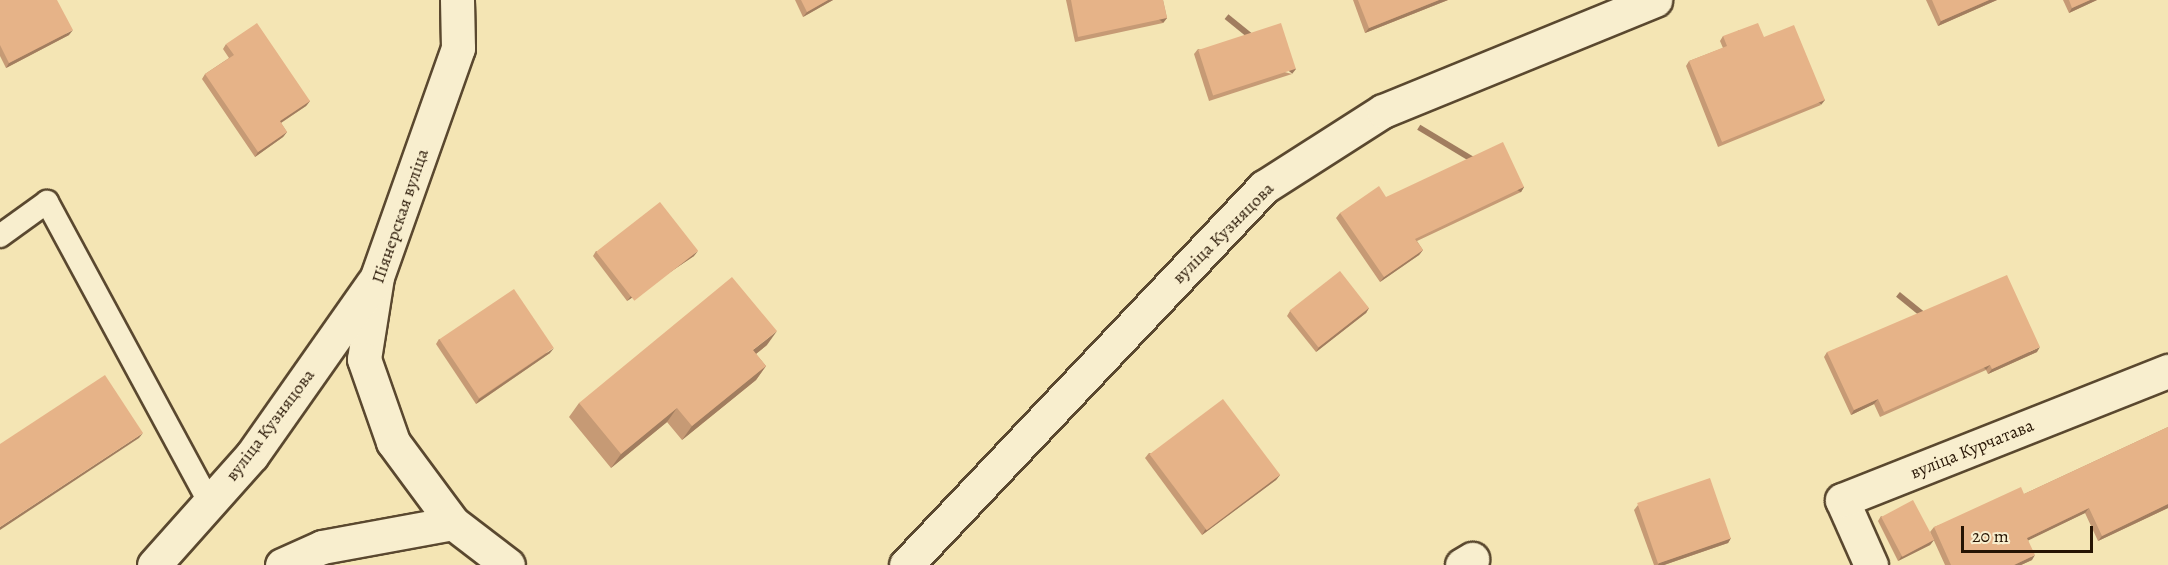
<!DOCTYPE html>
<meta charset="utf-8">
<style>
body{margin:0}
#map{position:relative;width:2168px;height:565px;overflow:hidden;background:#f4e5b4;font-family:Alegreya,serif}
div>[style]{position:absolute}
.roads{filter:drop-shadow(2px 0 #5a482f) drop-shadow(-2px 0 #5a482f) drop-shadow(0 2px #5a482f) drop-shadow(0 -2px #5a482f)}
.service>*{height:22px;margin:-11px;padding:0 11px;transform-origin:11px;border-radius:11px;background:#f8eece}
.minor>*{height:33px;margin:-16.5px;padding:0 16.5px;transform-origin:16.5px;border-radius:16.5px;background:#f8eece}
.wall>*{inset:0;background:#c69a75}
.shaded-wall>*{inset:0;background:#a17d5f;transform-origin:0 0}
.building>*{inset:0;background:#e6b388;transform-origin:0 0}
span{translate:-50% -50%;white-space:nowrap;text-align:center;line-height:1.15;-webkit-text-stroke:4.5px #f8eece;paint-order:stroke}
.street-label{font-size:18px;color:#261403}
.scale{position:absolute;left:1961px;top:526px;width:132px;height:27px;box-sizing:border-box;border:3px solid #261403;border-top:0;padding-left:8px;font-size:18px;line-height:21px;white-space:nowrap;color:#261403;-webkit-text-stroke:4px #f8eece;paint-order:stroke}
</style>
<div id="map">
<div class="roads">
<div class="service">
<i style="left:0;top:236px;width:58px;rotate:-35.9deg"></i>
<i style="left:47px;top:202px;width:341px;rotate:61.6deg"></i>
</div>
<div class="minor">
<i style="left:457px;top:0;width:48px;rotate:88.8deg"></i>
<i style="left:458px;top:48px;width:243px;rotate:109.5deg"></i>
<i style="left:377px;top:277px;width:83px;rotate:99deg"></i>
<i style="left:364px;top:359px;width:88px;rotate:70.7deg"></i>
<i style="left:393px;top:442px;width:101px;rotate:53.5deg"></i>
<i style="left:453px;top:523px;width:69px;rotate:37.4deg"></i>
<i style="left:154px;top:565px;width:147px;rotate:-48.3deg"></i>
<i style="left:252px;top:455px;width:210px;rotate:-54.9deg"></i>
<i style="left:282px;top:565px;width:44px;rotate:-24.2deg"></i>
<i style="left:322px;top:547px;width:133px;rotate:-10.4deg"></i>
<i style="left:906px;top:565px;width:521px;rotate:-46.56deg"></i>
<i style="left:1264px;top:187px;width:141px;rotate:-32.6deg"></i>
<i style="left:1383px;top:111px;width:294px;rotate:-22.2deg"></i>
<i style="left:1462px;top:565px;width:12px;rotate:-31deg"></i>
<i style="left:1871px;top:565px;width:71px;rotate:-114deg"></i>
<i style="left:1842px;top:500px;width:351px;rotate:-21.6deg"></i>
</div>
</div>
<div class="wall">
<i style="clip-path:polygon(0 0,69px 35px,6px 68px,0 56px)"></i>
<i style="clip-path:polygon(795px 0,833px 0,803px 17px)"></i>
<i style="clip-path:polygon(1066px 0,1163px 0,1167px 18px,1163px 23px,1075px 42px)"></i>
<i style="clip-path:polygon(1353px 0,1448px 0,1365px 33px)"></i>
<i style="clip-path:polygon(1926px 0,1997px 0,1938px 26px)"></i>
<i style="clip-path:polygon(2063px 0,2097px 0,2069px 13px)"></i>
<i style="clip-path:polygon(1723px 36px,1764px 37px,1821px 105px,1718px 147px,1686px 66px,1689px 61px,1723px 48px,1720px 41px)"></i>
<i style="clip-path:polygon(226px 44px,310px 101px,306px 106px,281px 123px,287px 132px,283px 137px,255px 157px,202px 79px,205px 74px,229px 58px,223px 49px)"></i>
<i style="clip-path:polygon(1198px 49px,1292px 74px,1209px 101px,1194px 54px)"></i>
<i style="clip-path:polygon(1524px 187px,1521px 192px,1417px 241px,1423px 250px,1419px 255px,1380px 282px,1336px 218px,1340px 213px,1386px 197px)"></i>
<i style="clip-path:polygon(596px 251px,694px 256px,627px 301px,593px 256px)"></i>
<i style="clip-path:polygon(1369px 308px,1366px 313px,1316px 352px,1287px 316px,1290px 311px)"></i>
<i style="clip-path:polygon(439px 339px,550px 353px,476px 404px,436px 344px)"></i>
<i style="clip-path:polygon(767px 345px,756px 354px,766px 366px,756px 380px,682px 440px,667px 422px,611px 468px,569px 417px,579px 403px)"></i>
<i style="clip-path:polygon(1827px 352px,2037px 352px,1988px 374px,1986px 370px,1880px 417px,1874px 404px,1851px 415px,1824px 357px)"></i>
<i style="clip-path:polygon(2168px 427px,2168px 508px,2098px 541px,2085px 513px,2028px 540px,2032px 560px,2021px 565px,1945px 565px,1930px 532px,1934px 527px,2024px 494px)"></i>
<i style="clip-path:polygon(1149px 453px,1280px 475px,1276px 480px,1202px 535px,1145px 458px)"></i>
<i style="clip-path:polygon(1638px 505px,1731px 538px,1728px 543px,1664px 565px,1654px 565px,1634px 510px)"></i>
<i style="clip-path:polygon(1881px 516px,1934px 540px,1930px 545px,1898px 561px,1878px 521px)"></i>
</div>
<div class="shaded-wall">
<i style="clip-path:polygon(828px 0,833px 0,803px 17px,807px 12px)"></i>
<i style="clip-path:polygon(1439px 0,1448px 0,1365px 33px,1369px 28px)"></i>
<i style="clip-path:polygon(1989px 0,1997px 0,1938px 26px,1941px 21px)"></i>
<i style="clip-path:polygon(2090px 0,2097px 0,2069px 13px,2072px 8px)"></i>
<i style="left:1167px;top:18px;width:6px;height:91px;rotate:129deg"></i>
<i style="clip-path:polygon(73px 30px,69px 35px,6px 68px,9px 63px)"></i>
<i style="left:1296px;top:69px;width:6px;height:87px;rotate:129deg"></i>
<i style="left:1825px;top:100px;width:6px;height:111px;rotate:129deg"></i>
<i style="clip-path:polygon(310px 101px,306px 106px,276px 126px,280px 121px)"></i>
<i style="clip-path:polygon(287px 132px,283px 137px,255px 157px,258px 152px)"></i>
<i style="left:1524px;top:187px;width:6px;height:121px;rotate:121deg"></i>
<i style="clip-path:polygon(1423px 250px,1419px 255px,1380px 282px,1384px 277px)"></i>
<i style="clip-path:polygon(698px 251px,694px 256px,627px 301px,631px 296px)"></i>
<i style="clip-path:polygon(1369px 308px,1366px 313px,1316px 352px,1319px 347px)"></i>
<i style="clip-path:polygon(777px 331px,767px 345px,743px 364px,753px 350px)"></i>
<i style="clip-path:polygon(2040px 347px,2037px 352px,1988px 374px,1992px 369px)"></i>
<i style="clip-path:polygon(554px 348px,550px 353px,476px 404px,479px 399px)"></i>
<i style="left:1990px;top:365px;width:6px;height:116px;rotate:129deg"></i>
<i style="clip-path:polygon(766px 366px,756px 380px,682px 440px,692px 426px)"></i>
<i style="clip-path:polygon(1878px 399px,1874px 404px,1851px 415px,1854px 410px)"></i>
<i style="clip-path:polygon(677px 408px,667px 422px,611px 468px,621px 454px)"></i>
<i style="clip-path:polygon(143px 433px,139px 438px,0 530px,0 527px)"></i>
<i style="clip-path:polygon(1280px 475px,1276px 480px,1202px 535px,1205px 530px)"></i>
<i style="clip-path:polygon(2168px 504px,2168px 508px,2098px 541px,2102px 536px)"></i>
<i style="clip-path:polygon(2089px 508px,2085px 513px,2023px 543px,2027px 538px)"></i>
<i style="clip-path:polygon(1731px 538px,1728px 543px,1664px 565px,1658px 565px,1659px 563px)"></i>
<i style="clip-path:polygon(1934px 540px,1930px 545px,1898px 561px,1902px 556px)"></i>
<i style="clip-path:polygon(2035px 555px,2032px 560px,2021px 565px,2014px 565px)"></i>
</div>
<div class="building">
<i style="clip-path:polygon(0 0,57px 0,73px 30px,9px 63px,0 45px)"></i>
<i style="clip-path:polygon(801px 0,828px 0,807px 12px)"></i>
<i style="clip-path:polygon(1071px 0,1163px 0,1167px 18px,1078px 37px)"></i>
<i style="clip-path:polygon(1358px 0,1439px 0,1369px 28px)"></i>
<i style="clip-path:polygon(1932px 0,1989px 0,1941px 21px)"></i>
<i style="clip-path:polygon(2069px 0,2090px 0,2072px 8px)"></i>
<i style="clip-path:polygon(257px 23px,310px 101px,280px 121px,287px 132px,258px 152px,205px 74px,234px 55px,226px 44px)"></i>
<i style="left:1281px;top:23px;width:48px;height:87px;rotate:72deg"></i>
<i style="clip-path:polygon(1758px 23px,1764px 37px,1794px 25px,1825px 100px,1722px 142px,1689px 61px,1727px 46px,1723px 36px)"></i>
<i style="clip-path:polygon(1503px 142px,1524px 187px,1415px 239px,1423px 250px,1384px 277px,1340px 213px,1379px 186px,1386px 197px)"></i>
<i style="left:660px;top:202px;width:62px;height:81px;rotate:52deg"></i>
<i style="left:1340px;top:271px;width:47px;height:64px;rotate:52deg"></i>
<i style="clip-path:polygon(2007px 275px,2040px 347px,1992px 369px,1990px 365px,1884px 412px,1878px 399px,1854px 410px,1827px 352px)"></i>
<i style="clip-path:polygon(732px 277px,777px 331px,753px 350px,766px 366px,692px 426px,677px 408px,621px 454px,579px 403px)"></i>
<i style="left:514px;top:289px;width:71px;height:90px;rotate:56deg"></i>
<i style="clip-path:polygon(105px 375px,143px 433px,0 527px,0 444px)"></i>
<i style="left:1223px;top:399px;width:95px;height:92px;rotate:53deg"></i>
<i style="clip-path:polygon(2168px 427px,2168px 504px,2102px 536px,2089px 508px,2027px 538px,2035px 555px,2014px 565px,1951px 565px,1934px 527px,2021px 487px,2024px 494px)"></i>
<i style="left:1710px;top:478px;width:64px;height:77px;rotate:71deg"></i>
<i style="left:1913px;top:500px;width:45px;height:36px;rotate:62deg"></i>
</div>
<div class="street-label">
<span style="left:400px;top:216px;rotate:-71deg">Піянерская вуліца</span>
<span style="left:1223px;top:233px;rotate:-45deg">вуліца Кузняцова</span>
<span style="left:270px;top:425px;rotate:-53deg">вуліца Кузняцова</span>
<span style="left:1972px;top:449px;rotate:-22deg">вуліца Курчатава</span>
</div>
<div class="scale">20 m</div>
</div>
